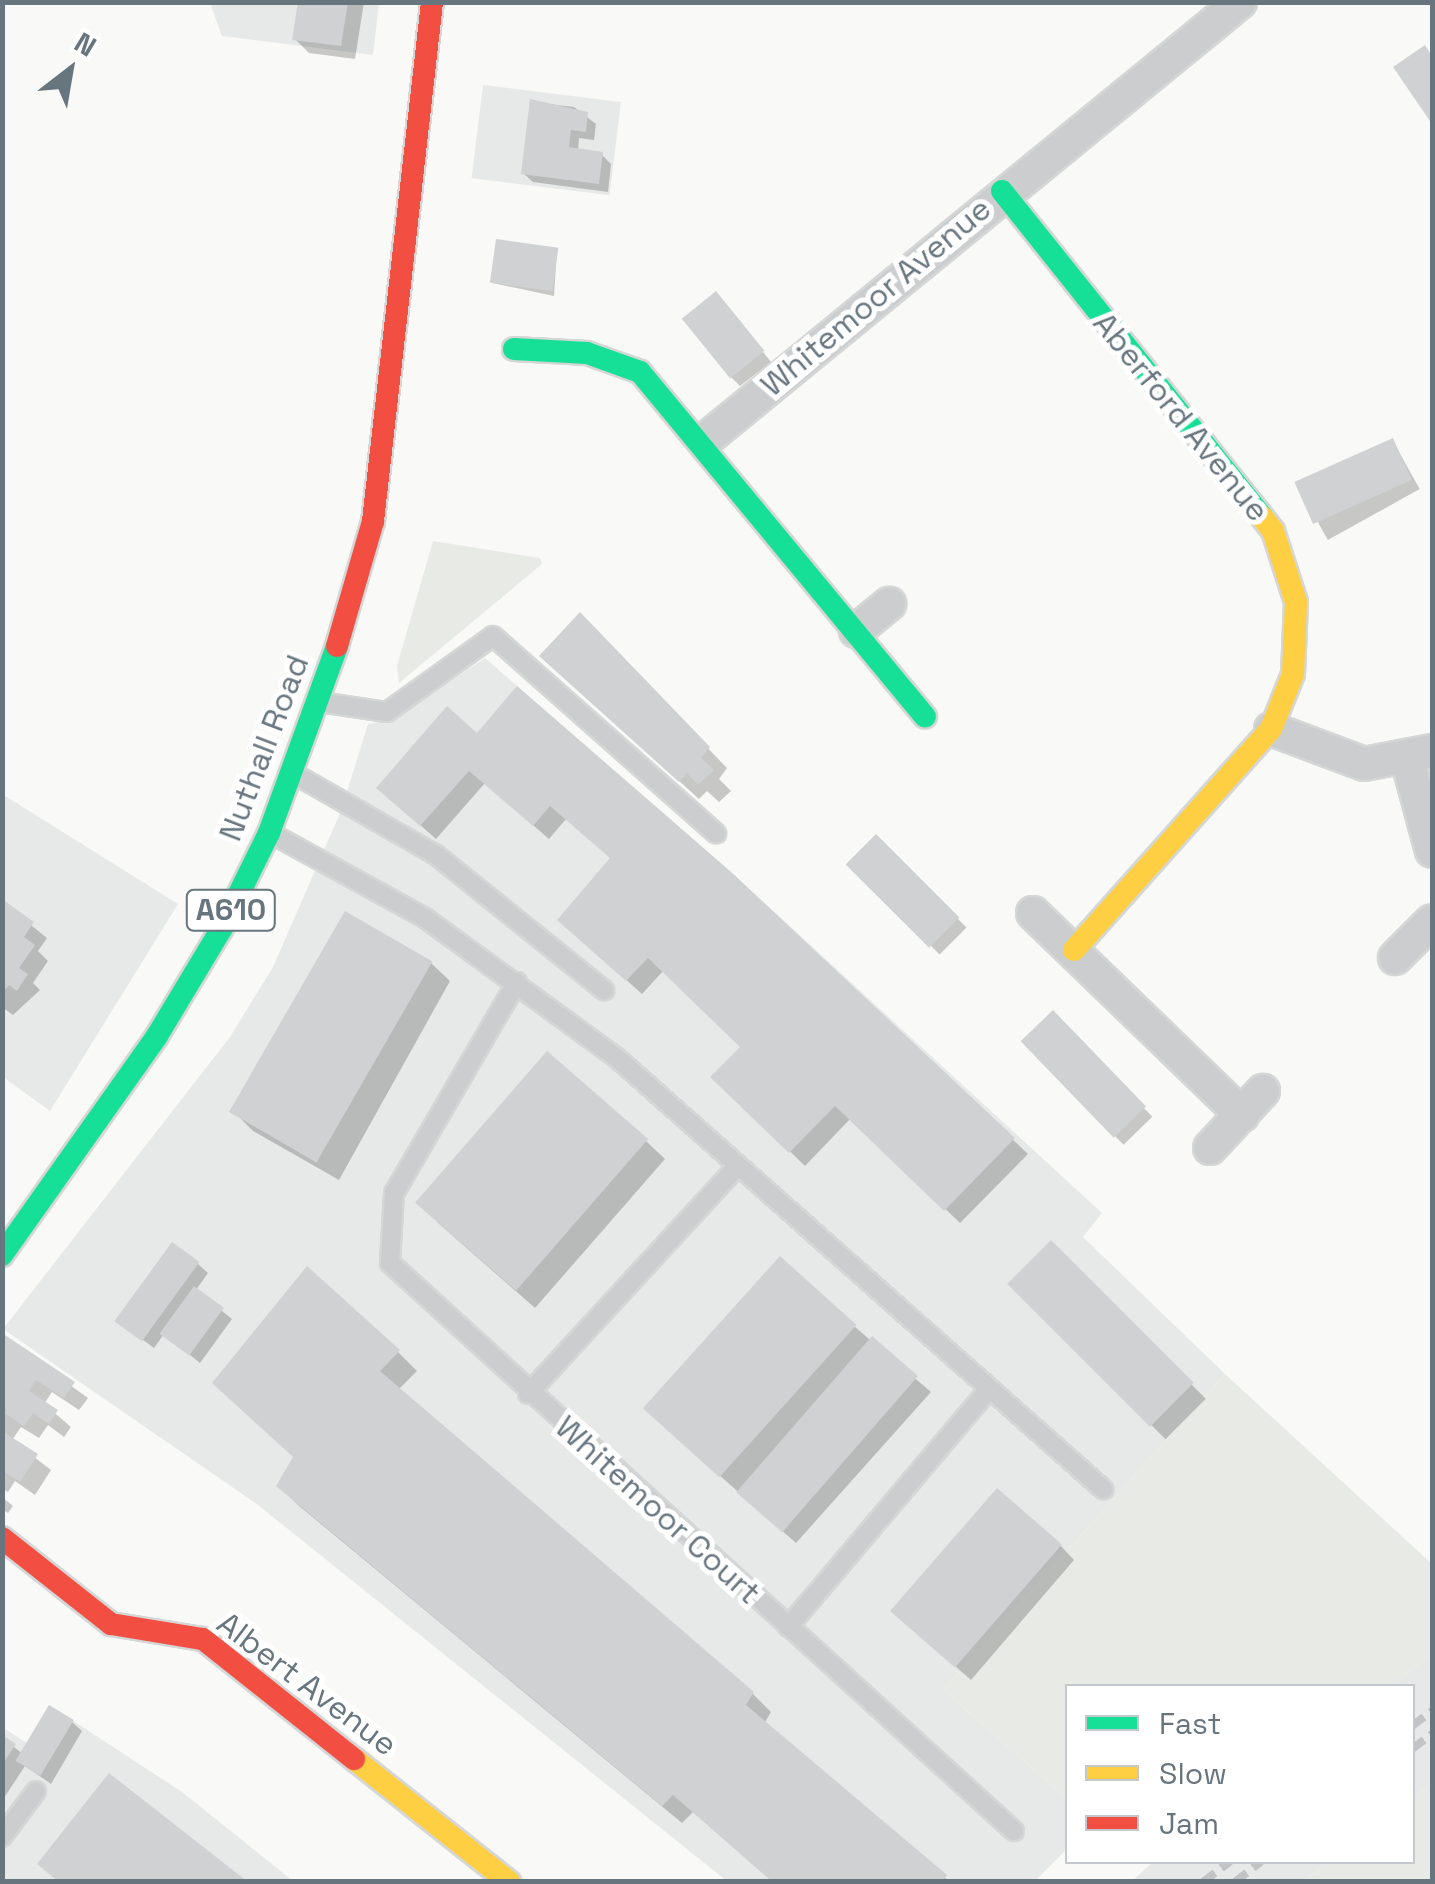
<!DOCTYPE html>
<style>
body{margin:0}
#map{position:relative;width:1435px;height:1884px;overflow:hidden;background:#f9f9f8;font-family:"Space Grotesk",sans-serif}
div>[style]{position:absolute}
.built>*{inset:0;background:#e7e9e8;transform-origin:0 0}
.green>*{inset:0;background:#e8eae6}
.shadow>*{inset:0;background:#0003;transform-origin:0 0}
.building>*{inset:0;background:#cfd1d2;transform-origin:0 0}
.roads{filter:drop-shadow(2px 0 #d5d6d6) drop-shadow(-2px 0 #d5d6d6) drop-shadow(0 2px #d5d6d6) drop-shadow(0 -2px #d5d6d6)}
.lane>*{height:18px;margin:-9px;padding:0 9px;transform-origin:9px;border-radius:9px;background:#cbcdce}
.street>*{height:32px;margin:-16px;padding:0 16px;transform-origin:16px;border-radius:16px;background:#cbcdce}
.fast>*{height:22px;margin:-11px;padding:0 11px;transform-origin:11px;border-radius:11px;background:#16e098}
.slow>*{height:22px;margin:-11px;padding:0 11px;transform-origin:11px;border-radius:11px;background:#ffcf43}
.jam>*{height:22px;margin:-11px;padding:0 11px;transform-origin:11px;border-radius:11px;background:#f24e42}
.rail>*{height:8px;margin-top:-4px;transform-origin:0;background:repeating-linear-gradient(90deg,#c2c3c4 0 15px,transparent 0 23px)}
span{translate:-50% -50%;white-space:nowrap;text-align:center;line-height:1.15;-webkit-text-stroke:10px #fff;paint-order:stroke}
.shield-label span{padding:2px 8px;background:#fff;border:2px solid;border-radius:8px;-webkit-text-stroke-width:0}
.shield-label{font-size:30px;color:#67757f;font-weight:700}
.street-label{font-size:32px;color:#67757f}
.frame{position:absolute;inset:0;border:5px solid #67757f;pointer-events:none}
.legend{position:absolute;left:1065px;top:1684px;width:350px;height:180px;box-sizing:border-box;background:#fff;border:2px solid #c2c8cc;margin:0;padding:12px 18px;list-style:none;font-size:30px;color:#67757f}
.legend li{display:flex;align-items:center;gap:20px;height:50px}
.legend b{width:50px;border:2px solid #c2c8cc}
.north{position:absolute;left:20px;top:20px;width:100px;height:100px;-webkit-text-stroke:8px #fff;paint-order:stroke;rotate:31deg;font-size:28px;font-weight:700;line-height:40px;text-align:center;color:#67757f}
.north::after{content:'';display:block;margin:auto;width:35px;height:45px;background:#67757f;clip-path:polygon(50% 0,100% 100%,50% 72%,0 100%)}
</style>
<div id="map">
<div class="built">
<i style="clip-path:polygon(210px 3px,379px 3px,373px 55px,222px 36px)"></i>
<i style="left:483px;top:85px;width:139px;height:94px;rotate:7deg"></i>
<i style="clip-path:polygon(485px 658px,731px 872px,1102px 1213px,1083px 1237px,1225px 1374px,943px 1690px,1067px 1799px,1067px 1849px,1035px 1881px,728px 1882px,258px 1505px,3px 1329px,230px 1037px,273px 967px,341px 811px,368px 724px,391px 720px)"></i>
<i style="clip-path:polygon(2px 794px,178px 904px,50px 1111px,3px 1077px)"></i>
<i style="clip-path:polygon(1432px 1656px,1432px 1783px,1413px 1798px,1412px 1686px,1390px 1686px)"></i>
<i style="clip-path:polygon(49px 1705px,182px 1792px,293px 1881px,3px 1881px,2px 1727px,27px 1743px)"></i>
<i style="clip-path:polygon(1153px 1862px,1329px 1862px,1302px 1881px,1131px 1882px)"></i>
</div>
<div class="green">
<i style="clip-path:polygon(433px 541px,540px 558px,542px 564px,399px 683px,397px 666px)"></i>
<i style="clip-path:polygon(1225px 1374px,1432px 1564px,1432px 1656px,1390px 1686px,1068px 1686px,1067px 1799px,943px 1690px)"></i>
<i style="clip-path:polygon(1432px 1783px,1432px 1881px,1302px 1881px,1329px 1862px,1412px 1862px,1413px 1798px)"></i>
</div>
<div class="shadow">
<i style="clip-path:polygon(301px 2px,364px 2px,355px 59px,309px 53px,295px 39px)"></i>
<i style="clip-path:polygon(532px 102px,574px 107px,596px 124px,594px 140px,579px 138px,578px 151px,602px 155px,611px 164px,608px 192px,533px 182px,523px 173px)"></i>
<i style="clip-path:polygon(557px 250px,554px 296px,492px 283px)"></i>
<i style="clip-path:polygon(725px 303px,771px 362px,740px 386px,731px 377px)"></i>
<i style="left:1393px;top:441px;width:55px;height:105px;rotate:61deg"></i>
<i style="clip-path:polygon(580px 616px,727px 768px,719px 779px,731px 791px,719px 802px,707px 791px,699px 799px,562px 675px)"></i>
<i style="clip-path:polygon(477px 736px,830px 966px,1028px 1154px,960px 1223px,851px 1118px,805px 1166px,714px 1077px,743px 1047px,664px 970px,642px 994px,575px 934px,613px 859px,566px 819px,549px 839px,485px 783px,436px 839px,394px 802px)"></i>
<i style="left:876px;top:837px;width:128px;height:38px;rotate:45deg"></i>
<i style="clip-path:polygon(2px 902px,47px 938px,38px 951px,48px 961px,33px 983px,40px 990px,13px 1015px,2px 1007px)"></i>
<i style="clip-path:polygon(431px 963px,450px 981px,339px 1180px,253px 1131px,234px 1112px)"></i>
<i style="left:1053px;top:1014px;width:143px;height:40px;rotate:46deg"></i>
<i style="clip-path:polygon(646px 1141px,665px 1159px,535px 1308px,437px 1222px)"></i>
<i style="left:1051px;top:1244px;width:219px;height:57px;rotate:45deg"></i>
<i style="clip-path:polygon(198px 1264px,208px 1273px,196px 1290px,232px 1319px,200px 1363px,164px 1334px,154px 1348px,119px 1322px)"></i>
<i style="clip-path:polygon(855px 1327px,931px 1392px,796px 1543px,665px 1427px)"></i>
<i style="clip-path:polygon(2px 1336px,88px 1398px,79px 1410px,52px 1392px,44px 1404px,71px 1427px,64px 1437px,48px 1425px,39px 1438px,21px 1427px,12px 1440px,51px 1470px,35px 1495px,15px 1481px,8px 1492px,2px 1489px)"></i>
<i style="clip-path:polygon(398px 1352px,417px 1371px,398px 1390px,752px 1693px,771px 1712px,764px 1724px,950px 1882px,773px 1882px,693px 1812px,682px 1823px,298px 1505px,279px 1486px,296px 1457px)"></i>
<i style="clip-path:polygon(2px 1497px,13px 1506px,8px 1513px,2px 1509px)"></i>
<i style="clip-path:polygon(1060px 1545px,1074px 1560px,971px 1680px,909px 1626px)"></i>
<i style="clip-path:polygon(72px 1722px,82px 1731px,51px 1784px,25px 1766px,2px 1801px,2px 1738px,23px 1754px)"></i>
</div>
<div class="building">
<i style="clip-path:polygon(298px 2px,348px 2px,341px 46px,292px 40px)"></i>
<i style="clip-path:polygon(1425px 45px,1432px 56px,1432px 124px,1393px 67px)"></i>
<i style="clip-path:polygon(530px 99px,588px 112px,586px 132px,571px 130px,569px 147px,603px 152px,599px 184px,521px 174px)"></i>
<i style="left:496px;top:239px;width:63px;height:44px;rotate:8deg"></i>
<i style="left:716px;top:291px;width:77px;height:44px;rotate:51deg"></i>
<i style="left:1393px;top:438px;width:46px;height:108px;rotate:66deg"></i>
<i style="clip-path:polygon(580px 612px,710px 747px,701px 758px,714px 770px,698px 785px,687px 773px,679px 782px,539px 656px)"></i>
<i style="clip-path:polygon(517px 686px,731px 872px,1015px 1138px,944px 1211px,835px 1106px,789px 1153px,710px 1077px,740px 1047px,648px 958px,626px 981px,557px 920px,610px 858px,550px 806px,533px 826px,469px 771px,420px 826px,376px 788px,447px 706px,477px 733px)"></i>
<i style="left:876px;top:834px;width:118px;height:43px;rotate:45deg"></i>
<i style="clip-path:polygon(2px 899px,34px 922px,24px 937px,35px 945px,19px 968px,28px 974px,17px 991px,9px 985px,2px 994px)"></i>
<i style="left:345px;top:911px;width:101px;height:232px;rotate:30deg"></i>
<i style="left:1053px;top:1010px;width:134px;height:45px;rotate:46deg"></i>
<i style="left:547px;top:1051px;width:134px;height:201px;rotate:41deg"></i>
<i style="left:1051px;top:1240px;width:202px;height:62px;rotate:45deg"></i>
<i style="left:172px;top:1242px;width:34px;height:98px;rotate:36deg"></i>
<i style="left:780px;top:1256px;width:103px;height:205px;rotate:42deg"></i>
<i style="clip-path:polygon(307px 1266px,400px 1350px,380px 1371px,754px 1692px,746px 1705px,947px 1875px,942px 1882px,773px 1882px,673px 1795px,662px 1806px,276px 1486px,293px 1457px,212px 1383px)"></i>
<i style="left:194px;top:1286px;width:37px;height:59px;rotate:36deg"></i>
<i style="clip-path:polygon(2px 1333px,75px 1382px,64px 1398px,36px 1380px,29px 1391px,58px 1410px,49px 1424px,33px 1413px,24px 1426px,6px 1414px,2px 1419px)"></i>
<i style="left:872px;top:1336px;width:61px;height:207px;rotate:41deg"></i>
<i style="clip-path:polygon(2px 1431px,38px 1454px,20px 1482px,2px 1471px)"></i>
<i style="left:997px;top:1488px;width:86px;height:163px;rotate:41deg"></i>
<i style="left:49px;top:1705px;width:29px;height:65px;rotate:31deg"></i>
<i style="clip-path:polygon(2px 1735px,16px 1744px,2px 1765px)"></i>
<i style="clip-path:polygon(109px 1773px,248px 1882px,59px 1882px,37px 1864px)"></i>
</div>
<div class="roads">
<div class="lane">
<i style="left:326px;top:703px;width:62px;rotate:8.4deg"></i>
<i style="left:387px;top:712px;width:130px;rotate:-35.6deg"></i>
<i style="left:493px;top:636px;width:298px;rotate:41.5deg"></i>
<i style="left:298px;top:776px;width:159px;rotate:29.8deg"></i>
<i style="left:436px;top:855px;width:216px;rotate:38.8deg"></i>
<i style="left:274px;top:835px;width:172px;rotate:28.8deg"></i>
<i style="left:425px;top:918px;width:238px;rotate:36.1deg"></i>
<i style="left:617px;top:1058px;width:650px;rotate:41.57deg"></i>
<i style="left:517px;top:982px;width:244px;rotate:120.2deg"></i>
<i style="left:394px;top:1193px;width:70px;rotate:93.3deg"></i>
<i style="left:390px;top:1263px;width:844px;rotate:42.31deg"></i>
<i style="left:528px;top:1394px;width:310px;rotate:-47.4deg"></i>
<i style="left:788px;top:1627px;width:312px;rotate:-49.8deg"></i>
<i style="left:2px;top:1837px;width:57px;rotate:-53.5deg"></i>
</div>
<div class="street">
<i style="left:704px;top:441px;width:693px;rotate:-39.32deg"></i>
<i style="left:856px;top:631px;width:43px;rotate:-39.3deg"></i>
<i style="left:1271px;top:729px;width:99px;rotate:20.6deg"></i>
<i style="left:1364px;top:764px;width:69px;rotate:-10.8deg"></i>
<i style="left:1407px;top:758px;width:96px;rotate:75deg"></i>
<i style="left:1033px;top:913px;width:291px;rotate:44deg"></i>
<i style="left:1395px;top:958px;width:52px;rotate:-45deg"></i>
<i style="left:1210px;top:1148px;width:78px;rotate:-47.1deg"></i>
</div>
<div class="fast">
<i style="left:1002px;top:191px;width:417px;rotate:51.4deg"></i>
<i style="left:514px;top:349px;width:73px;rotate:3.1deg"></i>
<i style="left:587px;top:353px;width:56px;rotate:19.7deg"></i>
<i style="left:640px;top:372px;width:447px;rotate:50.4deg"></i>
<i style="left:2px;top:1255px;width:268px;rotate:-54.7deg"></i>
<i style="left:157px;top:1036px;width:126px;rotate:-59deg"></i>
<i style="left:222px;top:928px;width:106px;rotate:-63.7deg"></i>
<i style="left:269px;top:833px;width:199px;rotate:-70deg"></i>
</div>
<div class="slow">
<i style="left:1074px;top:950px;width:296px;rotate:-48.3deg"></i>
<i style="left:1271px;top:729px;width:59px;rotate:-68.2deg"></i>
<i style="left:1293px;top:674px;width:72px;rotate:-87.6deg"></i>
<i style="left:1296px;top:602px;width:75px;rotate:-107.9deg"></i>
<i style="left:1273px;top:531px;width:18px;rotate:-128deg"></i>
<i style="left:354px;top:1759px;width:198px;rotate:38.4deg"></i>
</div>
<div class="jam">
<i style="left:337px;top:646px;width:130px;rotate:-73.9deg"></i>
<i style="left:373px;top:521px;width:522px;rotate:-83.51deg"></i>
<i style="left:2px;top:1538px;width:139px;rotate:38.3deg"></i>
<i style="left:111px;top:1624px;width:93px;rotate:9.3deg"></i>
<i style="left:203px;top:1639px;width:193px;rotate:38.5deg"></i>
</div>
</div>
<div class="rail">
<i style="left:1412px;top:1726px;width:25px;rotate:-37deg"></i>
<i style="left:1412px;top:1749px;width:25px;rotate:-37deg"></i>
<i style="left:1203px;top:1882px;width:34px;rotate:-37deg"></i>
<i style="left:1235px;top:1882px;width:33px;rotate:-38deg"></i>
</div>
<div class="shield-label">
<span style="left:231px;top:910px">A610</span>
</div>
<div class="street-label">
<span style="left:876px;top:297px;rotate:-40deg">Whitemoor Avenue</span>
<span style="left:1181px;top:417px;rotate:51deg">Aberford Avenue</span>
<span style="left:264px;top:748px;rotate:-69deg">Nuthall Road</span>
<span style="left:658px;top:1510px;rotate:42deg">Whitemoor Court</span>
<span style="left:307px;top:1684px;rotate:37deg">Albert Avenue</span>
</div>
<div class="frame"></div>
<ul class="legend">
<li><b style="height:12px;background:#16e098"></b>Fast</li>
<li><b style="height:12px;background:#ffcf43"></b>Slow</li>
<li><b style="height:12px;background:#f24e42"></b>Jam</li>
</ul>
<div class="north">N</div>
</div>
